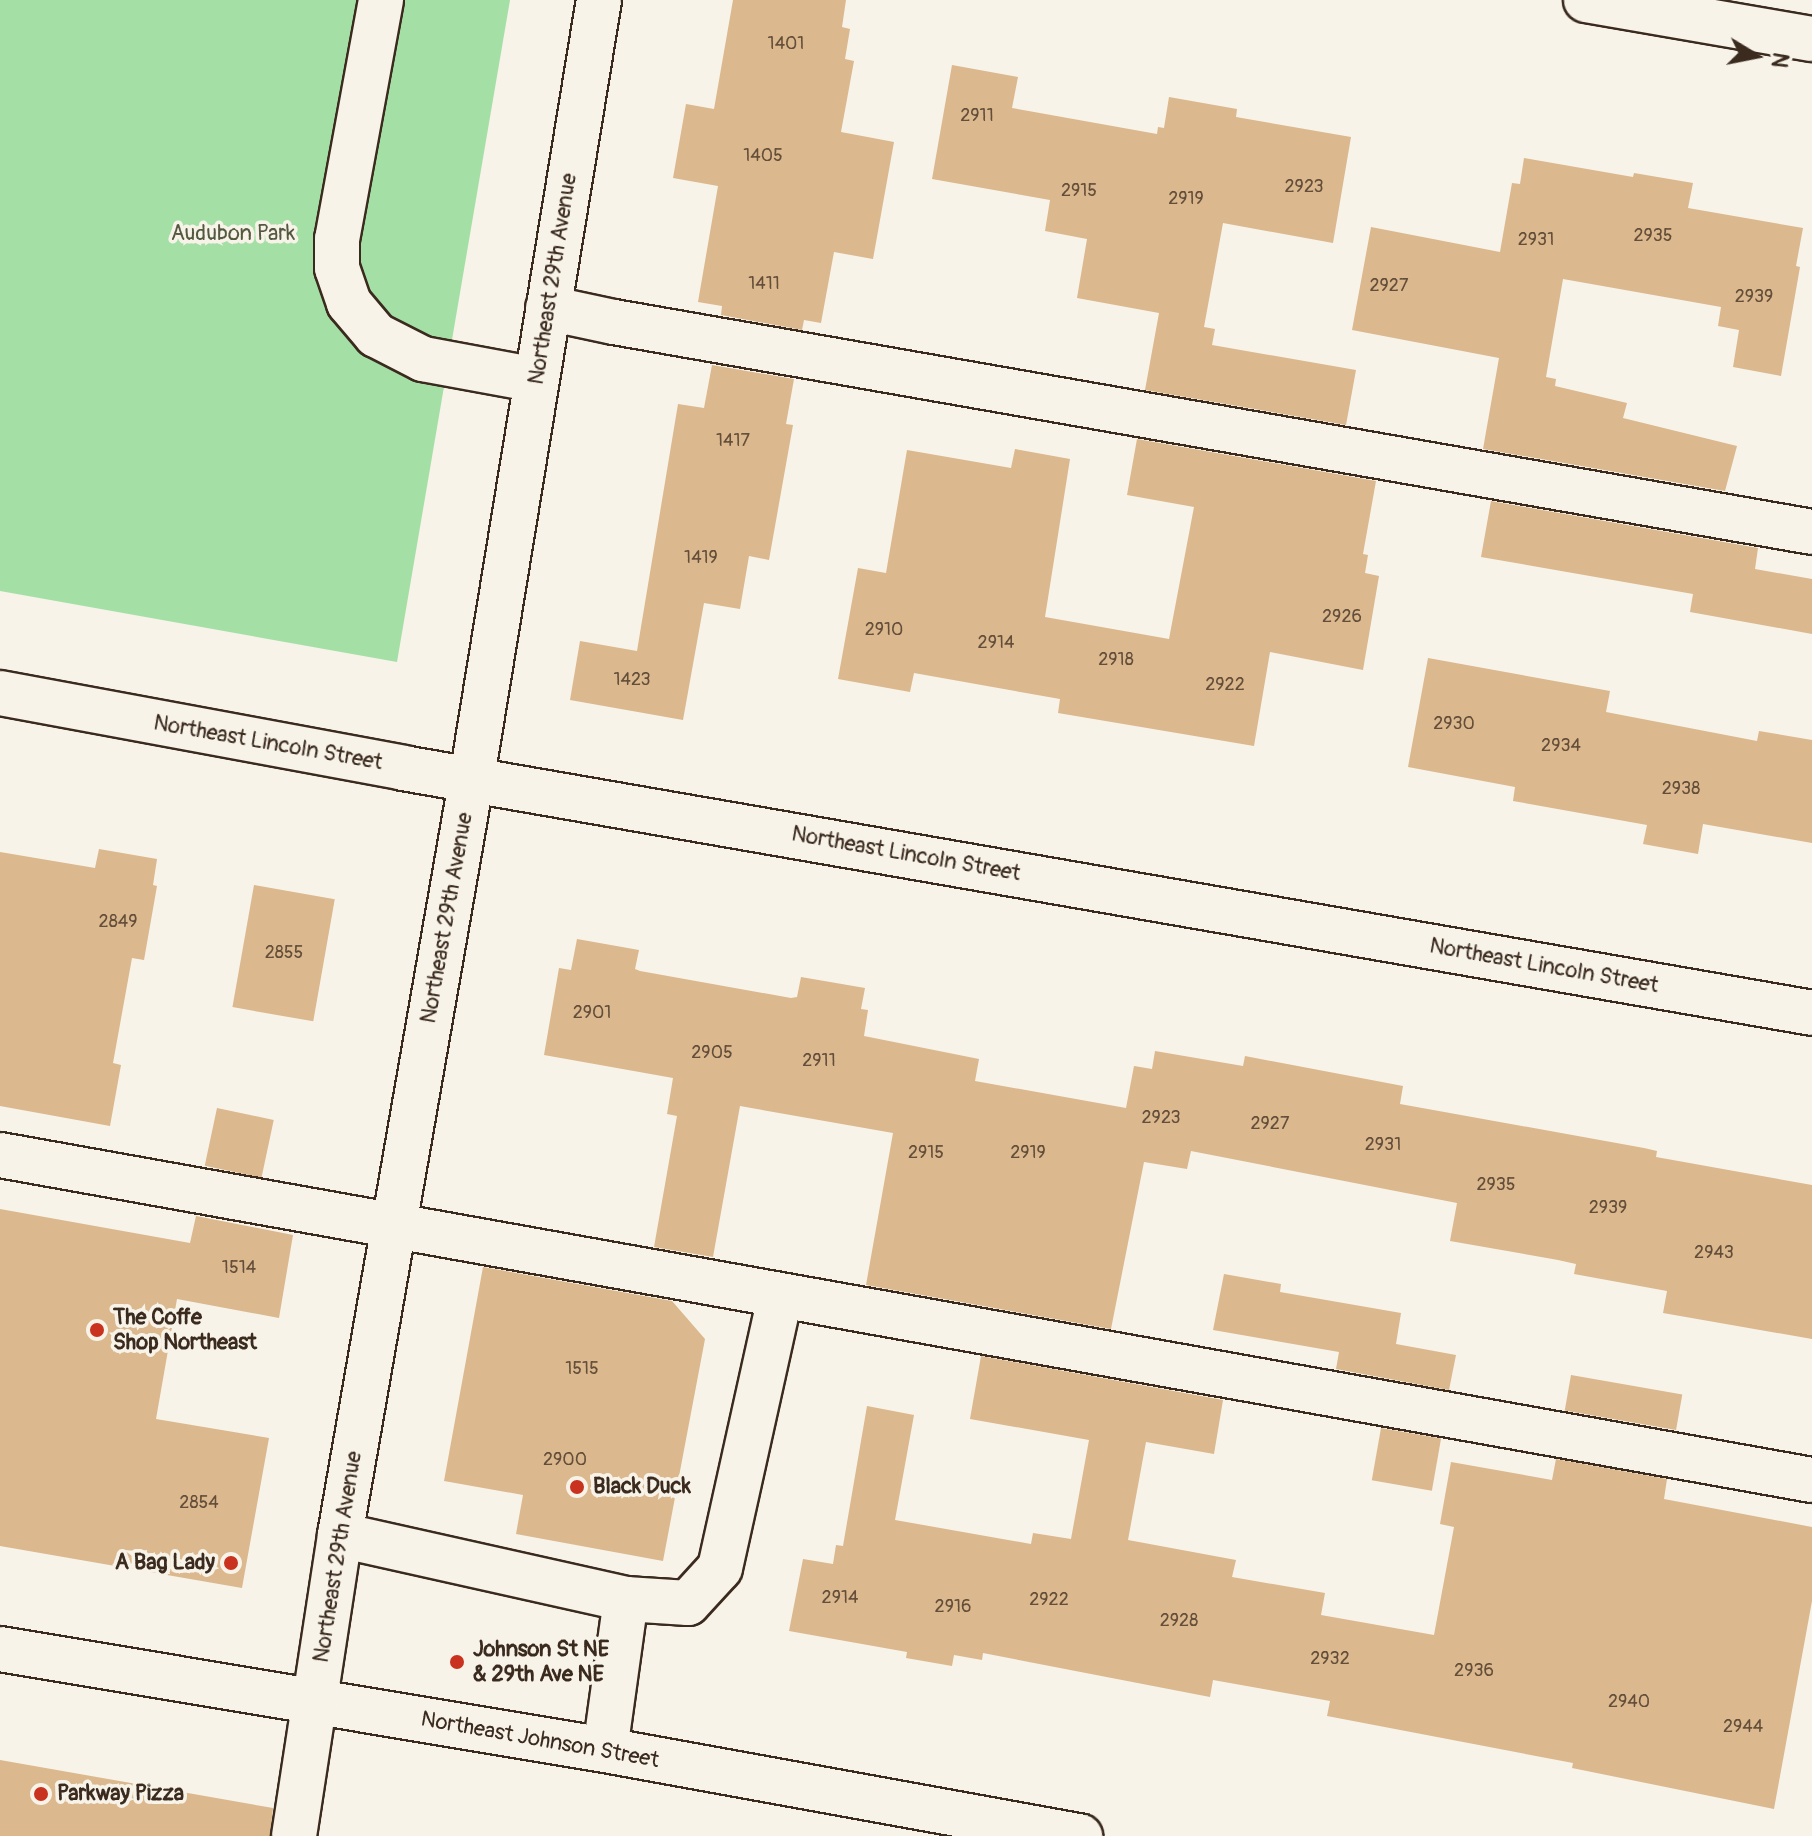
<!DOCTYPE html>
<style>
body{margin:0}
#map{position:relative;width:1812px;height:1836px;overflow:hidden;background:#f7f3e8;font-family:Pangolin,sans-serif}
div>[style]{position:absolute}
.green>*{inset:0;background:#a4e0a6}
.building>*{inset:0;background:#dbb88d;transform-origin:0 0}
.roads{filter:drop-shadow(2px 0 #3b2a1e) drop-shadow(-2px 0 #3b2a1e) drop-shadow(0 2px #3b2a1e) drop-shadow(0 -2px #3b2a1e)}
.minor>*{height:44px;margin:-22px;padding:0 22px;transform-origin:22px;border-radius:22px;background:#f7f3e8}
.dots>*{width:22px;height:22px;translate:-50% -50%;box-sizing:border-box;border:4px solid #f7f3e8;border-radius:50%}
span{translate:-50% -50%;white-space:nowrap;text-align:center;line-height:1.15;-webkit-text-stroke:7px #f7f3e8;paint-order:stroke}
.number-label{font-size:18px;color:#634e3a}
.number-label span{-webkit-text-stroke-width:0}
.park-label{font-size:22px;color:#555840}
.street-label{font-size:22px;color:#3b2a1e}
.poi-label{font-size:22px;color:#3b2a1e;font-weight:700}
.left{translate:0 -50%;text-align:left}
.right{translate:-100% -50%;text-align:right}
.north{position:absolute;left:1716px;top:16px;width:80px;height:80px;-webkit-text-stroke:6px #f7f3e8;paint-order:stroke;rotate:100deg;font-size:22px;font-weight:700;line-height:32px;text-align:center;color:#3b2a1e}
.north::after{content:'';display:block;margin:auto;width:28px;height:36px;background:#3b2a1e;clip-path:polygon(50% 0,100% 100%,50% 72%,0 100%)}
</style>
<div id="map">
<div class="green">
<i style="clip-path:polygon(0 0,510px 0,397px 662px,0 591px)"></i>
</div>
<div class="building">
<i style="clip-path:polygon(733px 0,846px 0,842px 27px,850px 29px,845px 59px,854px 61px,841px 132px,894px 142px,873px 259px,834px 252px,821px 323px,804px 320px,802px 330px,721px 315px,722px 306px,698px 302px,718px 186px,673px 178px,686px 104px,714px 109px)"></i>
<i style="clip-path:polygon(952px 65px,1018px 77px,1012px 108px,1157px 134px,1158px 127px,1164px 128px,1169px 97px,1237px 109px,1236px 117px,1351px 137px,1333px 243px,1223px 223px,1204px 327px,1215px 329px,1212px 345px,1356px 370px,1346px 425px,1145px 390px,1159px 313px,1077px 298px,1087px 239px,1045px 231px,1050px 200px,932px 179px)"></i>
<i style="clip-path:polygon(1524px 158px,1633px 177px,1634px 173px,1693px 183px,1688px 208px,1803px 228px,1796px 266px,1800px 267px,1781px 376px,1733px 367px,1739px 330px,1718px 326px,1721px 307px,1563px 279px,1546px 377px,1556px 379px,1555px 386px,1627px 403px,1623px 418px,1737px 446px,1725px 491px,1483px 449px,1499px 358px,1352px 330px,1371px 227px,1500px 252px,1512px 183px,1520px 184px)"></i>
<i style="clip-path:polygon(712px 365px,794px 379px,786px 424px,793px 425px,769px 560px,749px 556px,740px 609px,704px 603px,683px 720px,570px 700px,580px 641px,637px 651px,678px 404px,704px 408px)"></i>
<i style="clip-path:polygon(1137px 439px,1376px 481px,1363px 554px,1368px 555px,1365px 573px,1379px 576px,1363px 670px,1270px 652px,1254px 746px,1058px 713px,1060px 699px,914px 673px,910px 692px,838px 679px,858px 568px,886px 573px,907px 450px,1011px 468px,1015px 449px,1070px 459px,1045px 617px,1169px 639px,1194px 507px,1127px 495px)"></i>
<i style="clip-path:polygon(1491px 501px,1758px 548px,1755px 569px,1812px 579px,1812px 634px,1690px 612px,1693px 594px,1481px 557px)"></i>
<i style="clip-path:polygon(1428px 658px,1610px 691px,1606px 712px,1757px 741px,1759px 731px,1812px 740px,1812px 843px,1703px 824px,1698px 854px,1643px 844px,1647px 825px,1513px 801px,1515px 787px,1408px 767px)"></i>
<i style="clip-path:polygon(99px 849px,157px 859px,153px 885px,157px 886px,144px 960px,132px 958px,113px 1063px,121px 1065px,110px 1126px,0 1106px,0 852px,95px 868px)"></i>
<i style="left:254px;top:885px;width:82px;height:124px;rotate:10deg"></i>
<i style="clip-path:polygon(577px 939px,639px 950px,635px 969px,640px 971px,791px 998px,797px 997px,801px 977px,865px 988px,861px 1009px,868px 1010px,864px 1036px,979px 1059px,975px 1081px,1126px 1108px,1134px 1066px,1152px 1069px,1155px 1051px,1243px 1066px,1245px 1056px,1403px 1086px,1400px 1104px,1644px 1148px,1657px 1151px,1656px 1157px,1812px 1185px,1812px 1339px,1663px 1313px,1667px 1291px,1574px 1274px,1576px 1264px,1558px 1260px,1450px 1241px,1457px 1203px,1191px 1151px,1187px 1169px,1144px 1162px,1111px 1329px,866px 1285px,893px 1133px,740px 1106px,713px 1257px,654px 1247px,677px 1116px,667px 1114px,673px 1078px,544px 1055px,559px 968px,571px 970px)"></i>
<i style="left:217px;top:1108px;width:58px;height:59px;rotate:12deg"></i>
<i style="clip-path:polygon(0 1209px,190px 1243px,196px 1216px,293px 1235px,279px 1318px,177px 1299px,156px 1419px,269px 1438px,242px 1588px,0 1546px)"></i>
<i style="clip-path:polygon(483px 1267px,672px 1301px,705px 1339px,663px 1561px,516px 1534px,523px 1495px,444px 1481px)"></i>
<i style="clip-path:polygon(1224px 1274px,1281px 1284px,1280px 1292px,1401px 1313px,1396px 1344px,1456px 1355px,1449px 1390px,1336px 1369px,1339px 1352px,1213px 1330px)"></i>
<i style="clip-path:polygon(981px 1356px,1223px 1400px,1214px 1454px,1146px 1442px,1128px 1540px,1236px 1560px,1232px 1577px,1325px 1593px,1321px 1615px,1434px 1635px,1454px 1527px,1440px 1524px,1451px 1462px,1552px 1480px,1556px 1459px,1667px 1479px,1664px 1499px,1812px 1527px,1812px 1601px,1774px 1809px,1572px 1768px,1573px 1763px,1327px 1716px,1330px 1701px,1213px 1680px,1210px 1697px,983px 1653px,982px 1660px,954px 1655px,952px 1666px,906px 1658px,907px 1652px,789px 1631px,803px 1559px,833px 1564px,836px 1545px,843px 1546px,867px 1406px,914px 1415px,895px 1520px,1031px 1544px,1033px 1533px,1071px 1539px,1089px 1440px,970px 1419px)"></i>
<i style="left:1571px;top:1375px;width:113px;height:36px;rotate:10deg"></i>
<i style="left:1381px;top:1428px;width:61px;height:53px;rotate:10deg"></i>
<i style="clip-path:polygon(0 1760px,273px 1808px,270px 1836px,0 1836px)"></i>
</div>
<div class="roads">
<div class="minor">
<i style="left:381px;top:0;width:243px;rotate:100.4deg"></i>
<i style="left:337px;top:239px;width:29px;rotate:90deg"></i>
<i style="left:337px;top:268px;width:37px;rotate:71deg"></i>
<i style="left:349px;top:303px;width:42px;rotate:49.8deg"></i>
<i style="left:376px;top:335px;width:53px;rotate:27.1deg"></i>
<i style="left:423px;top:359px;width:115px;rotate:10.5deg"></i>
<i style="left:1586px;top:0;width:229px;rotate:9.8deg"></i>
<i style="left:548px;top:308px;width:67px;rotate:12deg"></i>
<i style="left:614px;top:322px;width:1216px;rotate:9.94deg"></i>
<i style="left:0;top:693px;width:410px;rotate:10.5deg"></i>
<i style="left:403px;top:768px;width:1430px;rotate:9.86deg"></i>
<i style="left:0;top:1155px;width:1841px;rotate:10.17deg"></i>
<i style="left:340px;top:1535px;width:293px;rotate:12.6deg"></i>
<i style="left:626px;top:1599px;width:152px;rotate:97.9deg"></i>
<i style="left:626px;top:1599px;width:62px;rotate:3.7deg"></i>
<i style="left:688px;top:1603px;width:47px;rotate:-47.6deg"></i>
<i style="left:720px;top:1568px;width:278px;rotate:-77.5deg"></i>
<i style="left:0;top:1649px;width:613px;rotate:9.48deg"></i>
<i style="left:605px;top:1750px;width:483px;rotate:10.3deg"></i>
<i style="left:294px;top:1836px;width:304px;rotate:-81.3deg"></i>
<i style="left:340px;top:1535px;width:769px;rotate:-80.12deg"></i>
<i style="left:472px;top:777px;width:787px;rotate:-80.72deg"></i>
</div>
</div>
<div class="dots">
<i style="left:97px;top:1330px;background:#c8321e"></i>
<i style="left:577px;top:1487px;background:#c8321e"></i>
<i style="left:231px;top:1563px;background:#c8321e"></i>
<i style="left:457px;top:1662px;background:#c8321e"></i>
<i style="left:41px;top:1794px;background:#c8321e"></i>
</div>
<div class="number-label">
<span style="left:786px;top:44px">1401</span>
<span style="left:977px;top:116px">2911</span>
<span style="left:763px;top:156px">1405</span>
<span style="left:1304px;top:187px">2923</span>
<span style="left:1079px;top:191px">2915</span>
<span style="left:1186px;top:199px">2919</span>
<span style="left:1653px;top:236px">2935</span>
<span style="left:1536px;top:240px">2931</span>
<span style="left:764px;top:284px">1411</span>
<span style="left:1389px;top:286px">2927</span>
<span style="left:1754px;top:297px">2939</span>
<span style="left:733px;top:441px">1417</span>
<span style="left:701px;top:558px">1419</span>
<span style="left:1342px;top:617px">2926</span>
<span style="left:884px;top:630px">2910</span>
<span style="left:996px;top:643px">2914</span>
<span style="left:1116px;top:660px">2918</span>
<span style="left:632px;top:680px">1423</span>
<span style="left:1225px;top:685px">2922</span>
<span style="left:1454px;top:724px">2930</span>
<span style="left:1561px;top:746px">2934</span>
<span style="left:1681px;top:789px">2938</span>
<span style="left:118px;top:922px">2849</span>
<span style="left:284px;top:953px">2855</span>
<span style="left:592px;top:1013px">2901</span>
<span style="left:712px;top:1053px">2905</span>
<span style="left:819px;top:1061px">2911</span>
<span style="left:1161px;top:1118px">2923</span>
<span style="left:1270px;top:1124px">2927</span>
<span style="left:1383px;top:1145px">2931</span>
<span style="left:926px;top:1153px">2915</span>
<span style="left:1028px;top:1153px">2919</span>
<span style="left:1496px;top:1185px">2935</span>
<span style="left:1608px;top:1208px">2939</span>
<span style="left:1714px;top:1253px">2943</span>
<span style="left:239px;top:1268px">1514</span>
<span style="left:582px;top:1369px">1515</span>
<span style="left:565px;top:1460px">2900</span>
<span style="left:199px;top:1503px">2854</span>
<span style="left:840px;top:1598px">2914</span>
<span style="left:1049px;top:1600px">2922</span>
<span style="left:953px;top:1607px">2916</span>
<span style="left:1179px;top:1621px">2928</span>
<span style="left:1330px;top:1659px">2932</span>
<span style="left:1474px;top:1671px">2936</span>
<span style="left:1629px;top:1702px">2940</span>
<span style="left:1743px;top:1727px">2944</span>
</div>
<div class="park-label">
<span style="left:233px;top:234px">Audubon Park</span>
</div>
<div class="street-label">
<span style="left:553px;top:279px;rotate:-81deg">Northeast 29th Avenue</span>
<span style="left:268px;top:743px;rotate:10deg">Northeast Lincoln Street</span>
<span style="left:906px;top:854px;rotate:10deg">Northeast Lincoln Street</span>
<span style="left:447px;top:918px;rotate:-80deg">Northeast 29th Avenue</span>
<span style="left:1544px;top:966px;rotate:10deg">Northeast Lincoln Street</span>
<span style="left:338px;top:1557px;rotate:-81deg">Northeast 29th Avenue</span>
<span style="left:540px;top:1740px;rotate:10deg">Northeast Johnson Street</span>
</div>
<div class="poi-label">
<span class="left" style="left:113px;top:1330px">The Coffe<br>Shop Northeast</span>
<span class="left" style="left:593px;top:1487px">Black Duck</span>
<span class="right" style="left:215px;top:1563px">A Bag Lady</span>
<span class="left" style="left:473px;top:1662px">Johnson St NE<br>&amp; 29th Ave NE</span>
<span class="left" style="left:57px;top:1794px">Parkway Pizza</span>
</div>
<div class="north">N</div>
</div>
